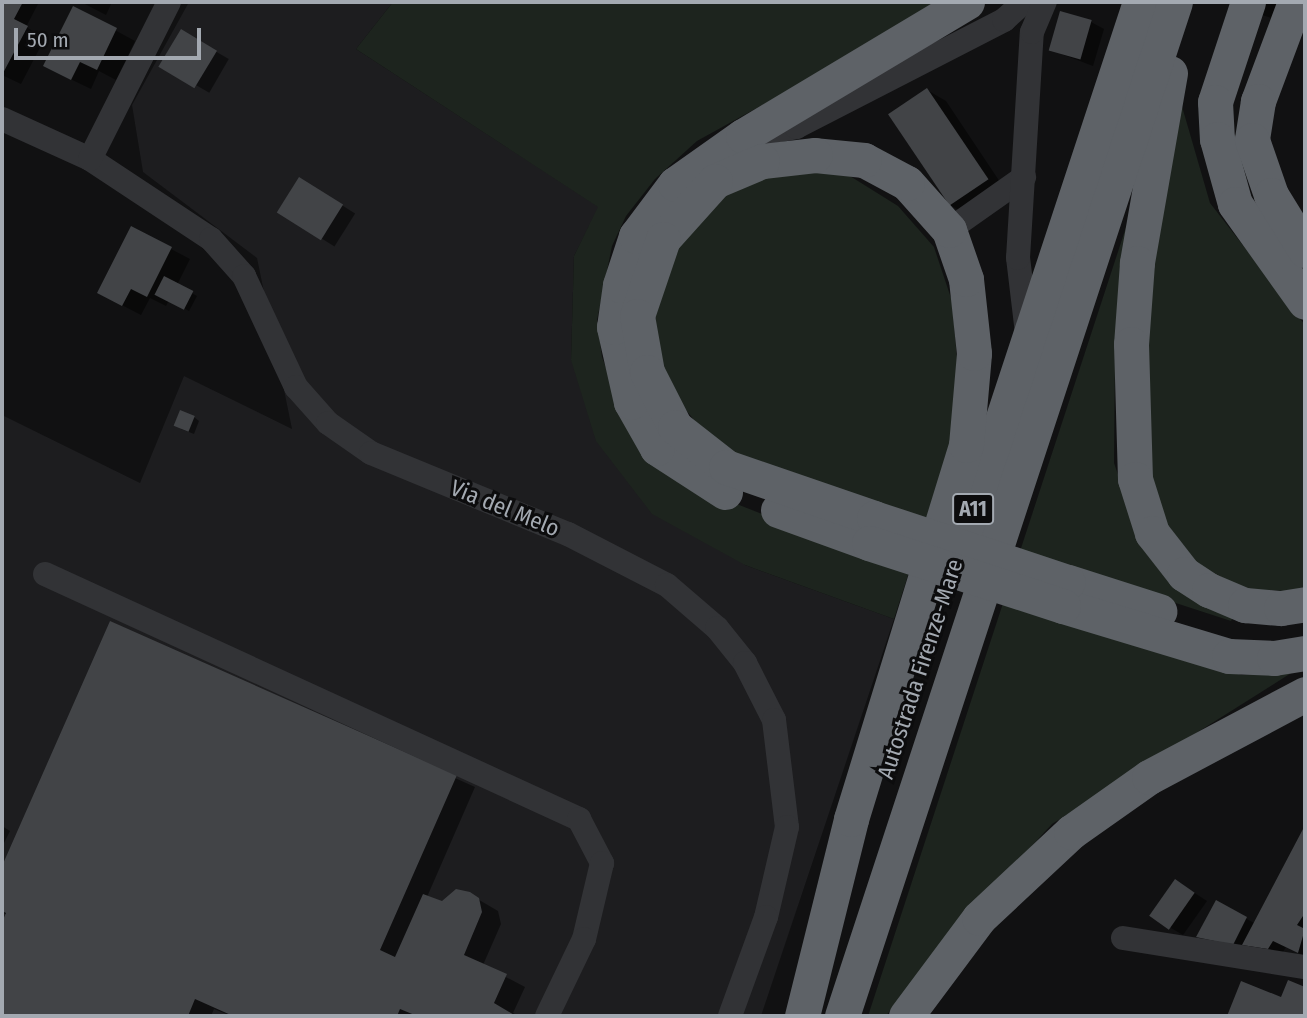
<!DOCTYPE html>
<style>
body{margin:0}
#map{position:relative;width:1307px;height:1018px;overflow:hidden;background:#111112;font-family:"Fira Sans Condensed",sans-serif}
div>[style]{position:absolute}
.built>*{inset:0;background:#1d1d1f}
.green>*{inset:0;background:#1d241e}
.shadow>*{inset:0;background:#0007;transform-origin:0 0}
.building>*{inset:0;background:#424447;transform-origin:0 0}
.minor>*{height:24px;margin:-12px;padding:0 12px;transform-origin:12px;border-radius:12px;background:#323336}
.highway>*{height:35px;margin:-17.5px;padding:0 17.5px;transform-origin:17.5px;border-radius:17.5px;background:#5e6267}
.highway-bridge>*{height:35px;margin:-17.5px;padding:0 17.5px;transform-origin:17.5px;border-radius:17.5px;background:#5e6267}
span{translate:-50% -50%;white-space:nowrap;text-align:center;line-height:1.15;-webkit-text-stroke:6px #0c0c0d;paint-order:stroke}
.shield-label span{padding:2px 5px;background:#0c0c0d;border:2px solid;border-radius:5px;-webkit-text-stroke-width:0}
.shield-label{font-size:21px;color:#a3a9b1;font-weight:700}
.street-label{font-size:23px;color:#a3a9b1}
.frame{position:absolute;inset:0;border:4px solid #a3a9b1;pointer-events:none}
.scale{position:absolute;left:14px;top:28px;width:187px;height:32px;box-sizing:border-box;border:4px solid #a3a9b1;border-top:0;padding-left:9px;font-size:21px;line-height:24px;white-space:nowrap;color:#a3a9b1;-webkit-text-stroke:5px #0c0c0d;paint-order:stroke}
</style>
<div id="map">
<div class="built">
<i style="clip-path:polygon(189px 2px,393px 2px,356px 49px,599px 207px,574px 256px,571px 360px,745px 565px,894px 619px,761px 1016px,2px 1016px,2px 415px,140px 483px,184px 376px,292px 429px,257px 258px,143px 172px,132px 105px)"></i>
</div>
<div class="green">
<i style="clip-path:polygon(393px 2px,949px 2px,697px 141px,655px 179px,626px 216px,612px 246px,597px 320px,602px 357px,625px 420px,674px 479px,870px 557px,707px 436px,673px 394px,653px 335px,659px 293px,678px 248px,718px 196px,778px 172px,842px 171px,898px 206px,934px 247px,952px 301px,957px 359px,952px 438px,894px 619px,745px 565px,652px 514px,596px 441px,571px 360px,574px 256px,598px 207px,356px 49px)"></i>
<i style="clip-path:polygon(1179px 96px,1210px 203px,1305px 325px,1305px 592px,1243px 589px,1185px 557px,1160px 514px,1141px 423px,1151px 242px)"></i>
<i style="clip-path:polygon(1128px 221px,1115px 356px,1114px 463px,1143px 546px,1235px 614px,1231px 621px,1062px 566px,1048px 617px,1242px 675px,1296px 670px,1052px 824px,935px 951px,886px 1016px,868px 1016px)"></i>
</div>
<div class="shadow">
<i style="clip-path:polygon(2px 2px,39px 2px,26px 27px,45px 38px,21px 84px,2px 75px)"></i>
<i style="clip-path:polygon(81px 2px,112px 2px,106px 15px)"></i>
<i style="clip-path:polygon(1223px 2px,1305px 2px,1305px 29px)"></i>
<i style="clip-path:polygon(74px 8px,135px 41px,116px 80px,99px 71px,91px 89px,64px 76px)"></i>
<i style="clip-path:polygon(1091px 22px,1104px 29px,1093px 66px,1051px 50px)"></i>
<i style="left:182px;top:32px;width:54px;height:39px;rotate:30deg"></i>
<i style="clip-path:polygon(927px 90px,946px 101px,1006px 191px,969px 216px,950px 205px)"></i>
<i style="left:300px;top:179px;width:65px;height:39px;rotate:32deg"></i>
<i style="clip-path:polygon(131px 228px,190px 259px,177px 285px,197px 296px,189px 311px,169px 300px,166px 306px,150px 298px,141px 315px,118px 303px)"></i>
<i style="clip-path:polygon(194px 417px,199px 421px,194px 434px,181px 429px)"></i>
<i style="clip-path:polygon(111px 623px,475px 787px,427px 897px,442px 903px,469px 894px,498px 911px,501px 924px,483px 965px,525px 987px,513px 1013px,519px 1016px,231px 1016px,214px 1009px,211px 1016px,2px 1016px,2px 926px,7px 915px,2px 912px,2px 870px)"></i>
<i style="clip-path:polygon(2px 826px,10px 831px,2px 847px)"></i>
<i style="clip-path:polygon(1304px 832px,1305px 956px,1286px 947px,1281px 955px,1210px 943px,1217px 903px,1256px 924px)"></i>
<i style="clip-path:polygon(1176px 881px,1207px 901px,1183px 935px,1171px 928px)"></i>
<i style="clip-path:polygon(1289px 982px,1305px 989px,1305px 1016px,1229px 1016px,1242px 983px,1282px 999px)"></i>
</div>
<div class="building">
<i style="clip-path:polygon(2px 2px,23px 2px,14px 19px,28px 26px,2px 75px)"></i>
<i style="clip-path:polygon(73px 6px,117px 28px,97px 70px,80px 62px,71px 80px,43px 66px)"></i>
<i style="left:1060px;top:11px;width:33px;height:41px;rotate:16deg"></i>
<i style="left:181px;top:29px;width:42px;height:44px;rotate:31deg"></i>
<i style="left:927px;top:88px;width:110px;height:47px;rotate:56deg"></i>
<i style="left:299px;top:177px;width:52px;height:42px;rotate:32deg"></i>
<i style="clip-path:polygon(131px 226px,172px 247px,147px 297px,131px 289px,122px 306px,97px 293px)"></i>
<i style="left:164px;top:276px;width:33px;height:21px;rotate:27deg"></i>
<i style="left:180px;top:410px;width:16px;height:17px;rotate:22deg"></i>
<i style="clip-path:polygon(110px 621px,457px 775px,380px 950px,395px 957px,423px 894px,442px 901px,456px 889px,470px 892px,479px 898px,482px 912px,464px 955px,507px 974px,494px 1003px,516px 1016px,417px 1016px,400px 1009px,397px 1016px,233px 1016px,195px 999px,188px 1016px,2px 1016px,2px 922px,6px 913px,2px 911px,2px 866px)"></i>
<i style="clip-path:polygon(1303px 829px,1305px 913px,1297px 925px,1305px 929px,1298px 953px,1273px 941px,1268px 949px,1242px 945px)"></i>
<i style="left:1175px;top:879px;width:24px;height:45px;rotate:35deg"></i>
<i style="clip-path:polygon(1216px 900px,1247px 917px,1233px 945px,1196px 937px)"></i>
<i style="clip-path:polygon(1288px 980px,1305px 987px,1305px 1016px,1227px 1016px,1241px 981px,1281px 997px)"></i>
</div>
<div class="minor">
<i style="left:2px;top:119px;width:97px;rotate:24.4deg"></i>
<i style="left:90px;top:159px;width:145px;rotate:33.5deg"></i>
<i style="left:211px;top:239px;width:50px;rotate:48.3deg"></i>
<i style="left:244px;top:276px;width:123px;rotate:64.9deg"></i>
<i style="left:296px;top:387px;width:48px;rotate:48.4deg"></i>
<i style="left:328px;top:423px;width:52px;rotate:34.9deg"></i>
<i style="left:371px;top:453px;width:213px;rotate:22.4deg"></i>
<i style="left:568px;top:534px;width:111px;rotate:27.3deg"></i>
<i style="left:667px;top:585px;width:66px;rotate:40.7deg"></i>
<i style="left:717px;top:628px;width:45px;rotate:51.3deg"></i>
<i style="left:745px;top:663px;width:64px;rotate:63deg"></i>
<i style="left:774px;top:720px;width:108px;rotate:83.1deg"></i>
<i style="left:787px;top:827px;width:92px;rotate:103.1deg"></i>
<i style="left:766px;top:917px;width:105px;rotate:110deg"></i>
<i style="left:758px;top:134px;width:39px;rotate:-10deg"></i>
<i style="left:796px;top:127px;width:234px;rotate:-27.2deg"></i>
<i style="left:1004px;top:20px;width:27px;rotate:-42deg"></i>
<i style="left:90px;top:159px;width:176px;rotate:-63.3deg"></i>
<i style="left:949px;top:230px;width:92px;rotate:-35.2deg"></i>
<i style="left:1027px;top:333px;width:76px;rotate:-96.8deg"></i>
<i style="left:1018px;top:258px;width:226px;rotate:-86.5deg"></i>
<i style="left:1032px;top:32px;width:33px;rotate:-67deg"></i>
<i style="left:45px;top:574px;width:588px;rotate:24.65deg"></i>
<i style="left:579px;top:819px;width:50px;rotate:62.4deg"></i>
<i style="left:602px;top:863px;width:78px;rotate:103.3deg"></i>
<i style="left:584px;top:939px;width:85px;rotate:115.7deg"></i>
<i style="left:1123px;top:938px;width:184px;rotate:9.1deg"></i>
</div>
<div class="highway">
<i style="left:1248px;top:2px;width:105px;rotate:108.3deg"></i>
<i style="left:1215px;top:102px;width:37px;rotate:87deg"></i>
<i style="left:1217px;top:139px;width:67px;rotate:74.5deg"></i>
<i style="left:1235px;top:204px;width:120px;rotate:54.5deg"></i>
<i style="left:1295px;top:2px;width:106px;rotate:110.5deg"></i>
<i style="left:1258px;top:101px;width:39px;rotate:99deg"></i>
<i style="left:1252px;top:140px;width:58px;rotate:70.9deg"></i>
<i style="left:1271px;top:195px;width:65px;rotate:58.3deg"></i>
<i style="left:1170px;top:73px;width:193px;rotate:99.9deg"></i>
<i style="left:1137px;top:263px;width:81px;rotate:94.2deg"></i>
<i style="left:1131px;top:344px;width:135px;rotate:88.3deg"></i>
<i style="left:1135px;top:479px;width:57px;rotate:72.5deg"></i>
<i style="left:1152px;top:533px;width:52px;rotate:52deg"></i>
<i style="left:1184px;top:574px;width:30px;rotate:33deg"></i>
<i style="left:1209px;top:590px;width:39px;rotate:23deg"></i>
<i style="left:1245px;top:605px;width:36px;rotate:5deg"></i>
<i style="left:1281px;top:608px;width:24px;rotate:-9deg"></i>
<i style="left:725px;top:492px;width:81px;rotate:-147.1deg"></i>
<i style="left:657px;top:448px;width:53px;rotate:-119.5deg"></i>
<i style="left:631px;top:402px;width:77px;rotate:-102.8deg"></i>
<i style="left:614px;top:327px;width:42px;rotate:-81.9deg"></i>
<i style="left:620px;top:285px;width:52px;rotate:-71.9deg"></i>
<i style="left:636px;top:236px;width:65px;rotate:-53.1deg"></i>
<i style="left:675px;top:184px;width:83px;rotate:-35.2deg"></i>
<i style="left:743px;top:136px;width:261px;rotate:-30.9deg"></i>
<i style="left:778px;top:510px;width:97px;rotate:19.9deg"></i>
<i style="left:956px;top:560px;width:588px;rotate:-71.75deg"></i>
<i style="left:1068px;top:582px;width:96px;rotate:17.7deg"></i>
<i style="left:1063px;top:606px;width:173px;rotate:16.8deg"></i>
<i style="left:1229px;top:656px;width:45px;rotate:2.5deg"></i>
<i style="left:1274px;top:658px;width:31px;rotate:-9deg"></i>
<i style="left:802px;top:1016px;width:203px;rotate:-76deg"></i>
<i style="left:851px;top:819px;width:391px;rotate:-72.9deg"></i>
<i style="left:966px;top:445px;width:92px;rotate:-85deg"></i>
<i style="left:974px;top:353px;width:74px;rotate:-96.2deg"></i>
<i style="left:966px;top:279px;width:52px;rotate:-109.1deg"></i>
<i style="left:949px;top:230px;width:63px;rotate:-131.8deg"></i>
<i style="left:907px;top:183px;width:49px;rotate:-151.9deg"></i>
<i style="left:864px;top:160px;width:49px;rotate:-174.2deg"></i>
<i style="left:815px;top:155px;width:53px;rotate:173.5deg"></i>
<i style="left:762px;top:161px;width:51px;rotate:156.9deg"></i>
<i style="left:715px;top:181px;width:78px;rotate:131.9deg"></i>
<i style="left:663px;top:239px;width:81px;rotate:108.7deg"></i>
<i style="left:637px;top:316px;width:57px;rotate:79.9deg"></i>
<i style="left:647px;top:372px;width:62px;rotate:63deg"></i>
<i style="left:675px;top:427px;width:65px;rotate:38.1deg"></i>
<i style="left:726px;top:467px;width:157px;rotate:19deg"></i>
<i style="left:842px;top:1016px;width:1067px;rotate:-71.82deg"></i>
<i style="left:906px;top:1016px;width:122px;rotate:-53.3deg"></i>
<i style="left:979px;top:918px;width:126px;rotate:-43.1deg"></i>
<i style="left:1071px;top:832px;width:95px;rotate:-35.2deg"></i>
<i style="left:1149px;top:777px;width:177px;rotate:-28deg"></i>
</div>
<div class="highway-bridge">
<i style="left:874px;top:518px;width:204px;rotate:18.3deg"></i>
<i style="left:869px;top:543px;width:204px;rotate:18deg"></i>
</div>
<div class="shield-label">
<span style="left:973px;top:509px">A11</span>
</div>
<div class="street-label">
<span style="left:505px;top:508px;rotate:22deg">Via del Melo</span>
<span style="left:920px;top:669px;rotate:-72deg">Autostrada Firenze-Mare</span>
</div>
<div class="frame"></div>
<div class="scale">50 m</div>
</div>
